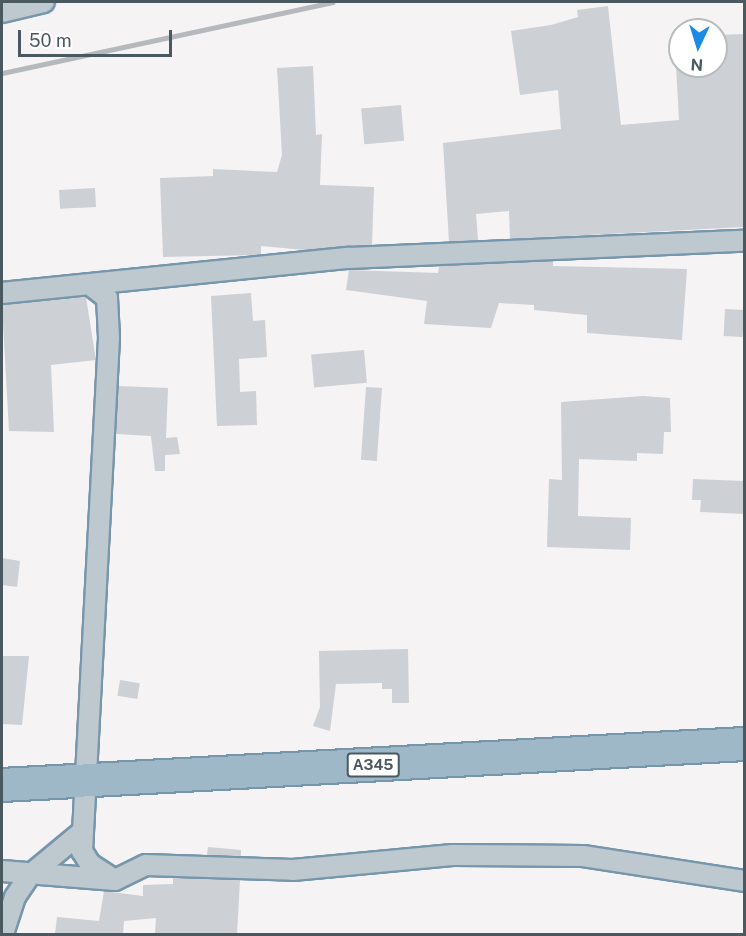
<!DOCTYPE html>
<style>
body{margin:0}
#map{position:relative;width:746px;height:936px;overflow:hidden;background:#f5f3f3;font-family:"Public Sans",sans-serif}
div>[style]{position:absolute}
.building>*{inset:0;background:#cdd0d5;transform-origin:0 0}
.roads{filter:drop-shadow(2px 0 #7696ac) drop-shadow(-2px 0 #7696ac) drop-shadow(0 2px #7696ac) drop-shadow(0 -2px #7696ac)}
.minor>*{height:20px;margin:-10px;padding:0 10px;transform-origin:10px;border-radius:10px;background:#bec8cf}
.trunk>*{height:32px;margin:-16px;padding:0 16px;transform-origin:16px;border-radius:16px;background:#9fb8c8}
.rail>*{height:4.5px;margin:-2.25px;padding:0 2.25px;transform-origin:2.25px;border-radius:2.25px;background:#b5b9bd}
span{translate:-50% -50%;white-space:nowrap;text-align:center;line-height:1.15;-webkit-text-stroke:4.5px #fff;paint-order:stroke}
.shield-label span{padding:2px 4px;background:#fff;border:2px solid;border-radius:4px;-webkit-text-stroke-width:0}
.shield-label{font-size:15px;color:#4a5860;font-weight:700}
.frame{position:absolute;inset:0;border:3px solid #4a5860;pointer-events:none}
.north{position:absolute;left:668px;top:18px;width:60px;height:60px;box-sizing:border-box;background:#fff;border:2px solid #b7bcbf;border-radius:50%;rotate:184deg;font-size:16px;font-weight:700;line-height:24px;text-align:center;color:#4a5860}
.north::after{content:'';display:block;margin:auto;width:21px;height:27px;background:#1b8be6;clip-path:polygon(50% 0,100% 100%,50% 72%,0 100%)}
.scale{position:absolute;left:18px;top:30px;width:154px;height:27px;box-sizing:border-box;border:3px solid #4a5860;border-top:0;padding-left:8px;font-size:18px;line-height:21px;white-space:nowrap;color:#4a5860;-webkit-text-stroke:4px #fff;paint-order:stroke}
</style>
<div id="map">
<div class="building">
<i style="clip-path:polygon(608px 6px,621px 125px,679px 120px,676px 66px,716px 66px,716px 35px,744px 34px,744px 227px,510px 239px,509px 211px,476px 214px,478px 240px,449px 242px,443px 143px,561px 129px,558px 90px,520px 95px,511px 31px,551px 25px,578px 17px,577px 10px)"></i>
<i style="clip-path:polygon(313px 66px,316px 135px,322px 134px,320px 185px,374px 187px,372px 245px,305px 250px,261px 246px,261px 255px,163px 257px,160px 178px,213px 176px,213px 169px,277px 172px,282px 155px,277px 68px)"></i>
<i style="left:401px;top:105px;width:36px;height:40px;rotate:85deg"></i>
<i style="left:95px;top:188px;width:19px;height:36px;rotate:87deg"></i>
<i style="clip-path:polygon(553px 261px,553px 266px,687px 269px,682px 340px,587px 333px,587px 315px,534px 310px,534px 305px,499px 303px,491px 328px,424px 324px,427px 301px,346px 290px,349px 270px,438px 273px,439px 266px)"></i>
<i style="clip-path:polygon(251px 293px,253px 321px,265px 320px,267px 357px,239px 359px,240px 392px,256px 391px,257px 425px,217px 426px,211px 296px)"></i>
<i style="clip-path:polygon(86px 297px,96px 360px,51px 365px,54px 432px,9px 431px,2px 305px)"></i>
<i style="left:725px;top:309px;width:19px;height:27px;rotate:3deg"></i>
<i style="left:364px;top:350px;width:33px;height:53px;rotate:85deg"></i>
<i style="clip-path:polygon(118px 386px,168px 388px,166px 438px,177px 437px,180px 454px,165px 455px,165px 471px,155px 471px,151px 436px,116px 434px)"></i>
<i style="left:366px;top:387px;width:16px;height:73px;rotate:4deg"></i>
<i style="clip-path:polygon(643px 396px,670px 398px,671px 432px,664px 432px,663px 454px,637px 453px,637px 461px,579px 459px,578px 516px,631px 518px,630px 550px,547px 547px,549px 479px,562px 480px,561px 402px)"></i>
<i style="clip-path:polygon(693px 479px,744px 481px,744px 514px,700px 512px,701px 500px,692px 500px)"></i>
<i style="clip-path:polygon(2px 558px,20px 561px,17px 587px,2px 585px)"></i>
<i style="clip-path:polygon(408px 649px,409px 703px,392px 703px,392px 689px,382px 689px,382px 683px,336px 684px,330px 731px,313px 726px,320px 707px,319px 651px)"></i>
<i style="clip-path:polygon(2px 656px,29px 656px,22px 725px,2px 724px)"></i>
<i style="left:120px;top:680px;width:20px;height:16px;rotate:9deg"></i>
<i style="clip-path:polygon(208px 847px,241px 850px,241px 856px,207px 855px)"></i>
<i style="clip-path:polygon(173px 878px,240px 880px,237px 934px,155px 934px,156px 918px,124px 921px,123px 934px,55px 934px,57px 917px,99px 921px,104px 891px,143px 896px,143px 885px,173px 884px)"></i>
</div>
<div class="roads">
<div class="minor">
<i style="left:2px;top:12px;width:43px;rotate:-13.4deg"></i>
<i style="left:93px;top:287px;width:18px;rotate:38deg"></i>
<i style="left:107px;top:298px;width:40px;rotate:87.1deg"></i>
<i style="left:109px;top:338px;width:514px;rotate:93.01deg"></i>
<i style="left:82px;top:851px;width:15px;rotate:58deg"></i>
<i style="left:90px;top:864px;width:27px;rotate:33deg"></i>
<i style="left:2px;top:293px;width:348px;rotate:-5.8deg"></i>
<i style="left:348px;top:258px;width:396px;rotate:-2.5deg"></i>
<i style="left:2px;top:871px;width:113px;rotate:4.6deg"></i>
<i style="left:115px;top:880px;width:34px;rotate:-26deg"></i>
<i style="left:146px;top:865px;width:147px;rotate:1.9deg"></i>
<i style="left:293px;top:870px;width:160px;rotate:-5.4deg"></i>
<i style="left:452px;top:855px;width:131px;rotate:0.4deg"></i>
<i style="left:583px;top:856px;width:163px;rotate:8.8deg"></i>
<i style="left:3px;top:934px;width:39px;rotate:-72deg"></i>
<i style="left:15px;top:897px;width:27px;rotate:-56deg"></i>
<i style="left:30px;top:875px;width:69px;rotate:-39.7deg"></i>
</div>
<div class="trunk">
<i style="left:2px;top:785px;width:743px;rotate:-3.16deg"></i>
</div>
</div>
<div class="rail">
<i style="left:2px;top:73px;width:338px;rotate:-12.1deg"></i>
</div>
<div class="shield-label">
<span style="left:373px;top:765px">A345</span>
</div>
<div class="frame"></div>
<div class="north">N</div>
<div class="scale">50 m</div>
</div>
